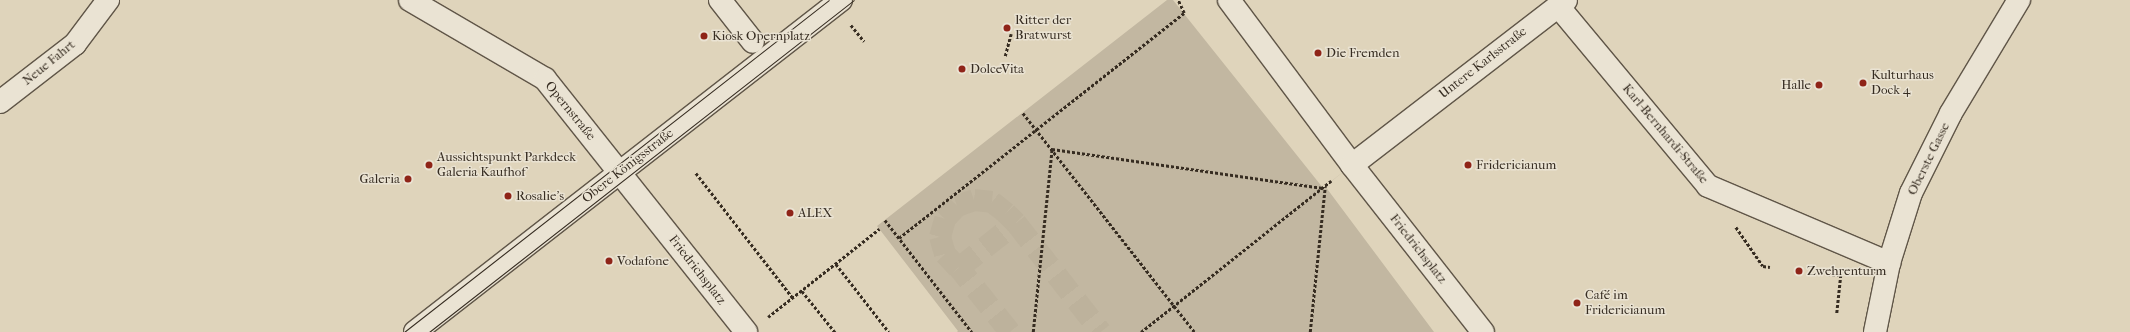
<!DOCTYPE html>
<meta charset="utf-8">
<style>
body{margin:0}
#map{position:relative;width:2130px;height:332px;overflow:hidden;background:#dfd4bb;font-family:"IM FELL French Canon",serif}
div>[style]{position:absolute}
.green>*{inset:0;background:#c2b7a1}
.minor-tunnel>*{height:22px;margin-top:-11px;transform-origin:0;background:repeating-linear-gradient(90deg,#bdb29c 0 22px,transparent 0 33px)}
.path>*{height:2.5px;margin-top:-1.25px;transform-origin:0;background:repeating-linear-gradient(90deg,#362c21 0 3px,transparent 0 5px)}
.roads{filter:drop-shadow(1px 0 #605648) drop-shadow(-1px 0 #605648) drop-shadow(0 1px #605648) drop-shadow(0 -1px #605648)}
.minor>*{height:22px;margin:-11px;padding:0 11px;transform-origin:11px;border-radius:11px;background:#eae3d3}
.tram>*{height:1px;margin:-0.5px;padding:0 0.5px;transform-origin:0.5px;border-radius:0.5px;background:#362c21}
.dots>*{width:11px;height:11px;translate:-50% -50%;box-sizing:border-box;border:2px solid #eae3d3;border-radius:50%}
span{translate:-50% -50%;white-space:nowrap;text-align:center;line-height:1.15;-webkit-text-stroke:3px #eae3d3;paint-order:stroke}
.poi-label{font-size:13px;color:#362c21}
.left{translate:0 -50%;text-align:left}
.right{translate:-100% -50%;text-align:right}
.street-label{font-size:13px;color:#362c21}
</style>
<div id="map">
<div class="green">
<i style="clip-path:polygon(1167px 0,1173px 0,1323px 188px,1352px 165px,1325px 186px,1434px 332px,957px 332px,958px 331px,877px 226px)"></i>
</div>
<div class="minor-tunnel">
<i style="left:958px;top:268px;width:19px;rotate:-133deg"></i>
<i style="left:945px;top:254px;width:18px;rotate:-106deg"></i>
<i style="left:940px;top:237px;width:19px;rotate:-74deg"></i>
<i style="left:945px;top:219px;width:18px;rotate:-47deg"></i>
<i style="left:957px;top:206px;width:18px;rotate:-19deg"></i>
<i style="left:974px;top:200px;width:18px;rotate:6deg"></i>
<i style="left:992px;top:202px;width:18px;rotate:38deg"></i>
<i style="left:1006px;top:213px;width:14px;rotate:45deg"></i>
<i style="left:1010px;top:332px;width:82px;rotate:-128.6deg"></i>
<i style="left:959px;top:268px;width:73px;rotate:-38.3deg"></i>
<i style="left:1016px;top:223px;width:138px;rotate:52.1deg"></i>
</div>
<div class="path">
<i style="left:851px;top:25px;width:21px;rotate:51deg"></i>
<i style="left:1005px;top:56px;width:23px;rotate:-75deg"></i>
<i style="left:1023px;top:113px;width:278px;rotate:51.9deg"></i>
<i style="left:696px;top:173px;width:158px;rotate:52.2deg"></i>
<i style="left:885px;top:220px;width:142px;rotate:52.2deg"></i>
<i style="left:1736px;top:227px;width:47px;rotate:55.3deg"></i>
<i style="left:1763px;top:266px;width:7px;rotate:8deg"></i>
<i style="left:899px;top:238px;width:363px;rotate:-38.3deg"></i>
<i style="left:1184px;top:13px;width:14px;rotate:-115deg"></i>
<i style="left:836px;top:264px;width:86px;rotate:52.1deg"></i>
<i style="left:1827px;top:274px;width:14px;rotate:4deg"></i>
<i style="left:1841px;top:275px;width:39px;rotate:96deg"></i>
<i style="left:802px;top:291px;width:53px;rotate:51.2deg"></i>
<i style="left:768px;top:317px;width:142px;rotate:-38.4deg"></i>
<i style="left:1033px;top:332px;width:184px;rotate:-84.1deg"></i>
<i style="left:1052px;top:149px;width:274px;rotate:8.2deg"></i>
<i style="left:1141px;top:332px;width:243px;rotate:-38.5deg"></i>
<i style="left:1310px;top:332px;width:146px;rotate:-84.1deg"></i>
</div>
<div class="roads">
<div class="minor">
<i style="left:410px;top:0;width:156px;rotate:30.3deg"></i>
<i style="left:545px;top:79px;width:323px;rotate:51.5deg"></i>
<i style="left:720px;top:0;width:53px;rotate:51.8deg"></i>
<i style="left:1229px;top:0;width:206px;rotate:53.3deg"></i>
<i style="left:1352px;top:165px;width:212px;rotate:51.9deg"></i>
<i style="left:1558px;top:6px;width:234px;rotate:50.2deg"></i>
<i style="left:1708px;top:186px;width:197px;rotate:23deg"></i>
<i style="left:0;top:102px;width:95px;rotate:-37.7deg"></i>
<i style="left:75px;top:44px;width:55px;rotate:-53.1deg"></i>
<i style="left:1352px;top:165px;width:270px;rotate:-37.6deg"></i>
<i style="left:415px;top:332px;width:540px;rotate:-37.93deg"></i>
<i style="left:1875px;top:332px;width:70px;rotate:-78.5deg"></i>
<i style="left:1889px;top:263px;width:73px;rotate:-72.6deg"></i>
<i style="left:1911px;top:193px;width:89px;rotate:-63.4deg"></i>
<i style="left:1951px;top:113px;width:132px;rotate:-59deg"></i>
</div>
</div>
<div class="tram">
<i style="left:404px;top:332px;width:539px;rotate:-38deg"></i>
<i style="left:429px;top:332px;width:539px;rotate:-38deg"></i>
</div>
<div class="dots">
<i style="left:1007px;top:28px;background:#8f2418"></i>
<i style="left:704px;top:36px;background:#8f2418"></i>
<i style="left:1318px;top:53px;background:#8f2418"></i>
<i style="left:962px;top:69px;background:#8f2418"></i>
<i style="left:1863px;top:83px;background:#8f2418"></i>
<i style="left:1819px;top:85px;background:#8f2418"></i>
<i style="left:429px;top:165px;background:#8f2418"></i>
<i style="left:1468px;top:165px;background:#8f2418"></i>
<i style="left:408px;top:179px;background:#8f2418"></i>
<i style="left:508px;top:196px;background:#8f2418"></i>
<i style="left:790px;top:213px;background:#8f2418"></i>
<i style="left:609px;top:261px;background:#8f2418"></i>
<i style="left:1799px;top:271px;background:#8f2418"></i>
<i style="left:1577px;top:303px;background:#8f2418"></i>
</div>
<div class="poi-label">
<span class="left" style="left:1015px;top:28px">Ritter der<br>Bratwurst</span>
<span class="left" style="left:712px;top:36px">Kiosk Opernplatz</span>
<span class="left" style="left:1326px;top:53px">Die Fremden</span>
<span class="left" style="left:970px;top:69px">DolceVita</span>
<span class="left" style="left:1871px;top:83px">Kulturhaus<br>Dock 4</span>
<span class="right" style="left:1811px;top:85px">Halle</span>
<span class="left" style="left:437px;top:165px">Aussichtspunkt Parkdeck<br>Galeria Kaufhof</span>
<span class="left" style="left:1476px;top:165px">Fridericianum</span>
<span class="right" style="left:400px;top:179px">Galeria</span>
<span class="left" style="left:516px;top:196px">Rosalie's</span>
<span class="left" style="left:798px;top:213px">ALEX</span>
<span class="left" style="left:617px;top:261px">Vodafone</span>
<span class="left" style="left:1807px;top:271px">Zwehrenturm</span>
<span class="left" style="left:1585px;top:303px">Café im<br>Fridericianum</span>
</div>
<div class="street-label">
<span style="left:49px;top:63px;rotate:-39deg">Neue Fahrt</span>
<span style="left:1483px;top:63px;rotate:-38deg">Untere Karlsstraße</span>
<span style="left:570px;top:111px;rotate:51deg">Opernstraße</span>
<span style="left:1665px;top:134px;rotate:50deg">Karl-Bernhardi-Straße</span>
<span style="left:1929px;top:159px;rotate:-64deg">Oberste Gasse</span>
<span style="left:628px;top:166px;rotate:-38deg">Obere Königsstraße</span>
<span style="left:1418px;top:249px;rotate:52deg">Friedrichsplatz</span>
<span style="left:697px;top:270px;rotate:52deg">Friedrichsplatz</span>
</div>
</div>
